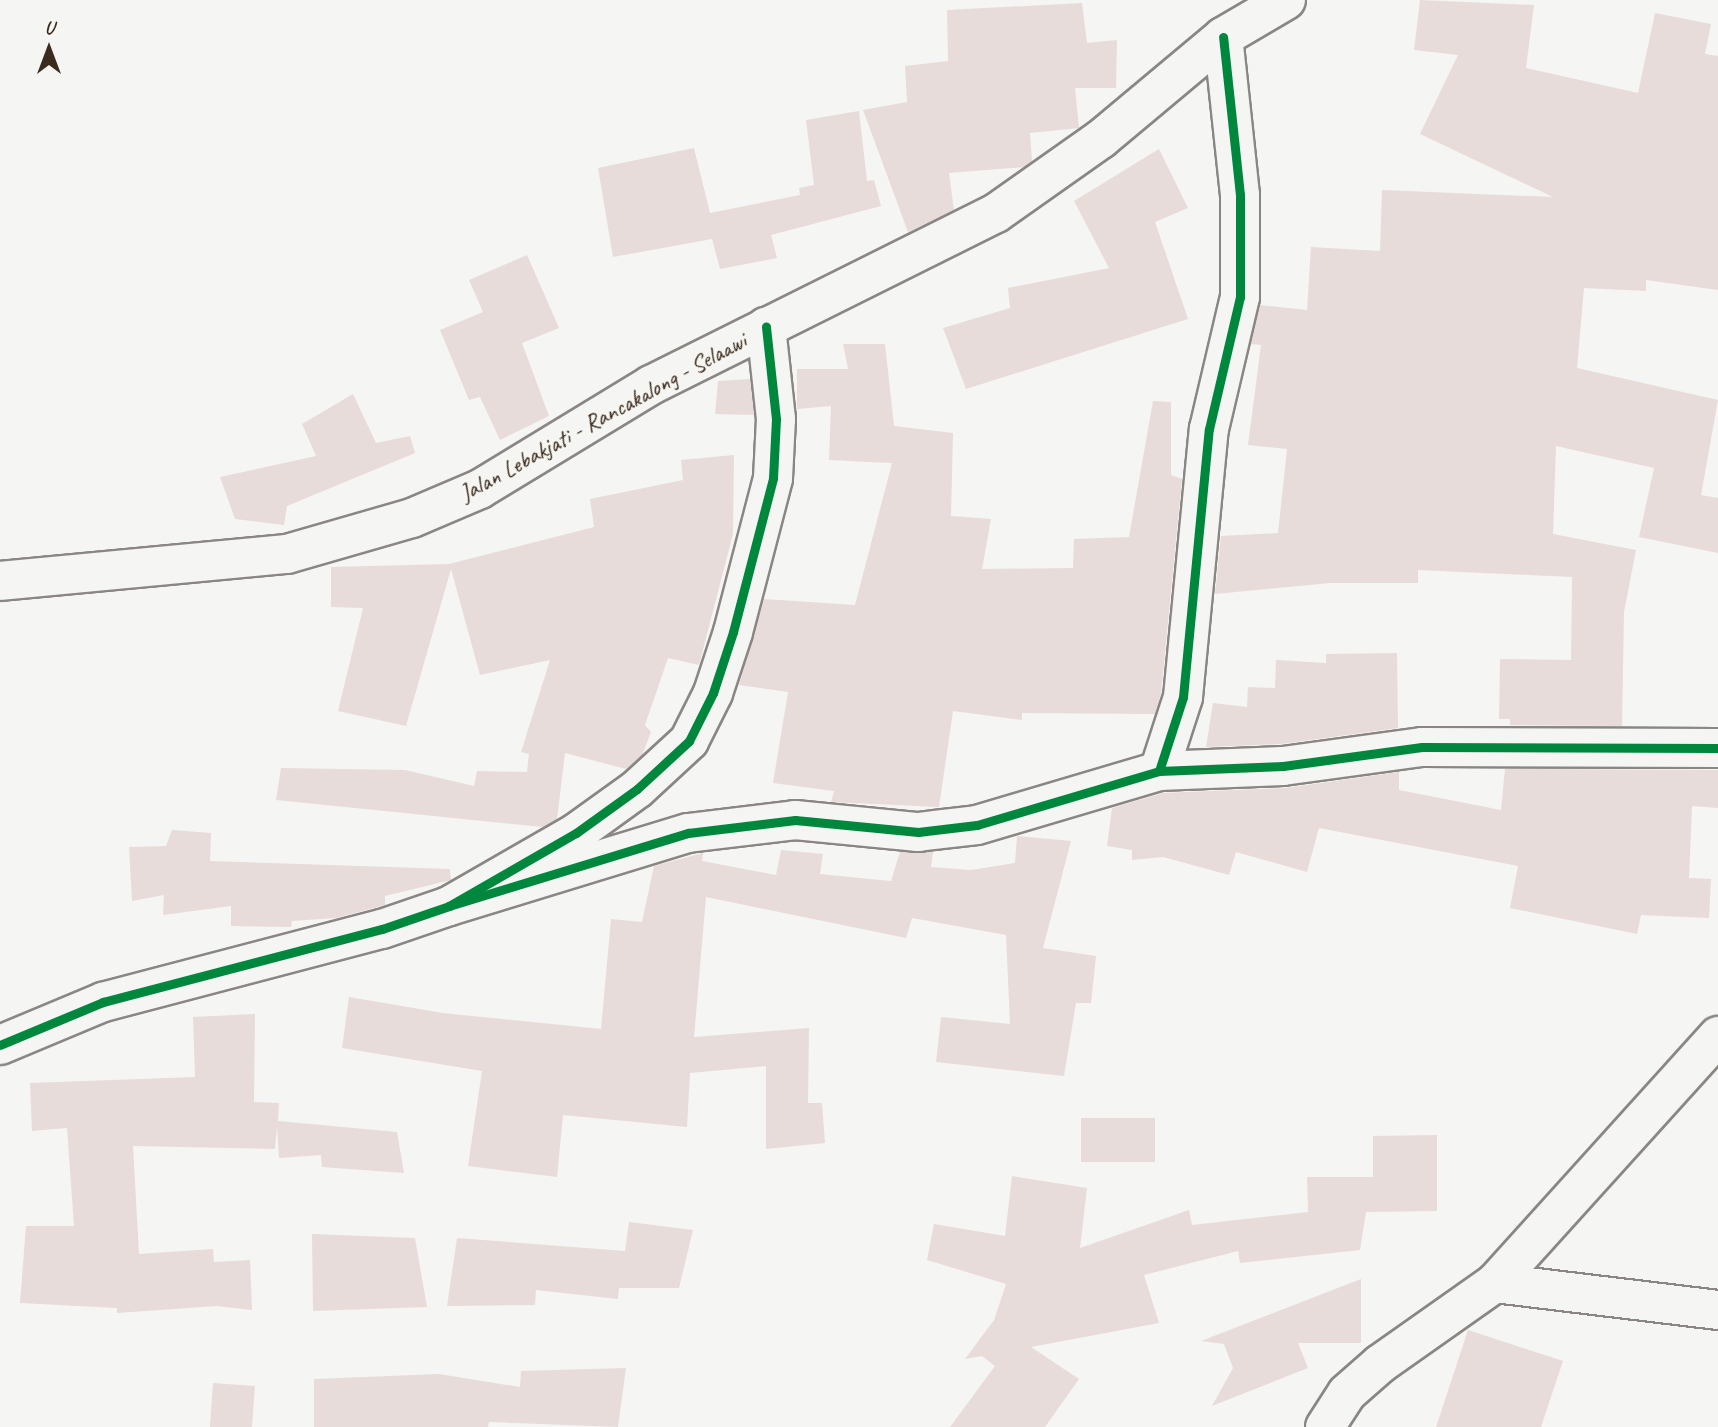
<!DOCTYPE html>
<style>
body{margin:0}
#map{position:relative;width:1718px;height:1427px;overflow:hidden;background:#f5f5f3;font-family:Caveat,sans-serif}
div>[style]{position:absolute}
.building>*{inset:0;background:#e7dcd9;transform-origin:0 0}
.roads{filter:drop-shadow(2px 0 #8a8683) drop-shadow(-2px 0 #8a8683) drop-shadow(0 2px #8a8683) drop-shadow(0 -2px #8a8683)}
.street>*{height:38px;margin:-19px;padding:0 19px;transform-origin:19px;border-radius:19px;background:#f5f5f3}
.primary>*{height:38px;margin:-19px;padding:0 19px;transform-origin:19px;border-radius:19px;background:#f5f5f3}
.cycleway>*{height:9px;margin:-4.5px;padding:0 4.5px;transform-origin:4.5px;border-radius:4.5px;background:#00873e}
span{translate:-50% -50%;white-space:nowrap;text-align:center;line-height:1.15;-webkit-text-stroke:5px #f6f6f2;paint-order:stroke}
.street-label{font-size:24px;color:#3b2a1e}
.north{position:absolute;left:14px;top:14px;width:70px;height:70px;-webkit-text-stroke:5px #f6f6f2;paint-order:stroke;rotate:0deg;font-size:19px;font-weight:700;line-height:28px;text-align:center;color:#3b2a1e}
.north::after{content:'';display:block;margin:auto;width:24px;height:32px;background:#3b2a1e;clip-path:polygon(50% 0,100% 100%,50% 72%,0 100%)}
</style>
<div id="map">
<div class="building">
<i style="clip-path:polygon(1420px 0,1534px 5px,1526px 68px,1638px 93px,1655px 13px,1711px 24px,1705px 54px,1718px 56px,1718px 290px,1646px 280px,1646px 291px,1584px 288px,1577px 368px,1718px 400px,1701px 495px,1718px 498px,1718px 553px,1639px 537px,1654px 468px,1556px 446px,1553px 534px,1636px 550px,1624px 612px,1622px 726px,1510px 725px,1510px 719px,1499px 719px,1500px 659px,1571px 660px,1572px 577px,1418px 570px,1418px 583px,1330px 583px,1215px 594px,1221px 536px,1278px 533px,1287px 449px,1248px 445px,1261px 345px,1251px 344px,1260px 305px,1307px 310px,1311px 247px,1380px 251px,1382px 190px,1553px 197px,1420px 134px,1458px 55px,1414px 50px)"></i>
<i style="clip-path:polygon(1082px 3px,1087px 43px,1117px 40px,1116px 88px,1075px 88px,1079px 128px,1030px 133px,1032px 161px,1024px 167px,949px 173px,954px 210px,908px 232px,863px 110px,907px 102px,905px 66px,948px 61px,947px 10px)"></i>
<i style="clip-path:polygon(859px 111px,867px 181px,874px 180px,881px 206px,771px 235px,777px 258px,720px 269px,712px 239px,613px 257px,598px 168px,694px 148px,710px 213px,800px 195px,799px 188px,814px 185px,806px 120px)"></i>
<i style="clip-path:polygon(1159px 149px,1188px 208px,1155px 222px,1188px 319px,966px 389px,943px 328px,1010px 308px,1008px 288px,1109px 268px,1074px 201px)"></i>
<i style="clip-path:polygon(527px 255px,559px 328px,522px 343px,549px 416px,500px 440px,480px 397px,469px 400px,440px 330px,483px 312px,469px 280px)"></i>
<i style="clip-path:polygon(843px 344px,885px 344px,894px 426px,953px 433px,951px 516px,991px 519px,982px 569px,1073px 568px,1074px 539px,1129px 537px,1153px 401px,1171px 402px,1171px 475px,1182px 479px,1161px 693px,1155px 714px,1022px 713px,1022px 720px,953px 711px,939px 807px,831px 802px,834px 791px,773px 783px,788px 692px,739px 685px,764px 599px,855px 605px,892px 463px,829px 460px,831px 406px,797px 409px,797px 369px,848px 369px)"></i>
<i style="clip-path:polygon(750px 379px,754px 415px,715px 414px,718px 381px)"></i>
<i style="clip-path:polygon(353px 394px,376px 443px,410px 436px,415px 453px,287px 506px,284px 525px,235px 519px,220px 477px,316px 456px,302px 424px)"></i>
<i style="clip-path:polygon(734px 455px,733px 534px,699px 665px,668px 658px,645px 725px,651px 732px,642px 755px,626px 769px,565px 753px,557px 819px,543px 827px,276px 800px,281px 768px,405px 770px,474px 786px,477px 771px,527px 772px,529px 754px,521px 752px,550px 660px,480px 675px,451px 569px,406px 726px,338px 711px,363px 608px,331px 607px,331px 567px,449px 564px,594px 527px,590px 499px,683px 480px,681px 460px)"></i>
<i style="clip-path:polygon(1397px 653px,1398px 728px,1281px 744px,1206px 747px,1213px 703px,1247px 707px,1248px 687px,1275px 688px,1276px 660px,1326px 663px,1326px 654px)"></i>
<i style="clip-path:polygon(1505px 769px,1718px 770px,1718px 808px,1692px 806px,1689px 878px,1711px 879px,1709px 918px,1641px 915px,1637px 934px,1510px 908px,1518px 866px,1319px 828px,1307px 872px,1236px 852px,1229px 875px,1163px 857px,1132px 860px,1132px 850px,1107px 846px,1112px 808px,1163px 793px,1286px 788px,1399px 772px,1399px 790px,1501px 810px)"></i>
<i style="clip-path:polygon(172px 830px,211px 833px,210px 861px,450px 869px,451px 880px,385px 896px,385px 905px,336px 918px,292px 921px,291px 927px,231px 926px,231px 906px,163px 915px,164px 895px,132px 901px,129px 847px,166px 846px)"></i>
<i style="clip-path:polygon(1017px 836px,1071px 841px,1043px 948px,1096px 956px,1091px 1003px,1076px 1003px,1064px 1076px,936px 1062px,941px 1017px,1010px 1024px,1006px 935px,912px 918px,906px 938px,706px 897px,694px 1037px,809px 1028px,808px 1103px,822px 1103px,825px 1143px,766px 1149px,766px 1066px,690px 1073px,687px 1127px,563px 1115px,557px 1177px,468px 1166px,482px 1071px,342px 1048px,349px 997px,443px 1013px,601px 1029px,611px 919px,642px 922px,654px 866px,703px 853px,702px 861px,776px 875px,781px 850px,823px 854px,820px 874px,891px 881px,900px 852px,933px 852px,931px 867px,971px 870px,1015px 863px)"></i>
<i style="clip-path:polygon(255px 1014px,254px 1102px,279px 1103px,278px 1121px,397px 1132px,404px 1173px,322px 1167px,321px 1155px,279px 1158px,277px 1127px,275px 1149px,133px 1146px,139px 1254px,213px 1249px,214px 1262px,250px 1260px,252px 1310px,217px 1306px,117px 1313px,117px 1308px,20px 1303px,26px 1226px,74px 1226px,67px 1128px,32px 1131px,30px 1083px,195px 1077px,193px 1017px)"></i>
<i style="left:1081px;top:1118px;width:74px;height:44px"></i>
<i style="clip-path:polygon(1437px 1135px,1437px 1211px,1366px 1212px,1360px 1250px,1240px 1263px,1238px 1251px,1144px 1275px,1159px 1323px,1031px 1347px,1079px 1379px,1045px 1427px,950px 1427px,995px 1366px,982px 1356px,965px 1359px,994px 1320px,1006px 1284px,927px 1260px,934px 1224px,1005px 1236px,1012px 1176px,1087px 1188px,1080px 1248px,1189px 1210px,1192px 1225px,1308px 1212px,1307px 1177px,1373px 1177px,1373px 1136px)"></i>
<i style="clip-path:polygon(629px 1222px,693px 1230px,679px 1288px,619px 1288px,618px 1299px,536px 1290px,535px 1305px,447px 1306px,457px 1238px,625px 1251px)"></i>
<i style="clip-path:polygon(312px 1234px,415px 1238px,427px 1307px,313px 1311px)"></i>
<i style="clip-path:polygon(1361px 1279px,1361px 1343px,1298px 1343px,1308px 1368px,1212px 1406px,1233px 1368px,1224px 1344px,1201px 1341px)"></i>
<i style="clip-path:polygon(1468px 1330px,1563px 1361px,1541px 1427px,1436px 1427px)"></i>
<i style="clip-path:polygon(626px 1368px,618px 1427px,489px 1422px,488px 1427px,314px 1427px,314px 1379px,439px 1374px,520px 1387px,521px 1371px)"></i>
<i style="left:213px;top:1383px;width:42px;height:44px;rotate:4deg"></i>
</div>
<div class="roads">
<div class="street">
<i style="left:1159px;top:771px;width:78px;rotate:-72deg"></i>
<i style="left:1183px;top:697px;width:269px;rotate:-84.5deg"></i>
<i style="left:1209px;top:429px;width:136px;rotate:-76.8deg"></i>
<i style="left:1240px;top:297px;width:102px;rotate:-90deg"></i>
<i style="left:1240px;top:195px;width:159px;rotate:-96.1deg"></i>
<i style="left:449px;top:906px;width:250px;rotate:-17deg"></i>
<i style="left:688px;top:833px;width:108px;rotate:-6.9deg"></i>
<i style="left:795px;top:820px;width:124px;rotate:5.6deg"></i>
<i style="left:918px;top:832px;width:59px;rotate:-6.8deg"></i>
<i style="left:977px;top:825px;width:190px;rotate:-16.5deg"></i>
<i style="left:1159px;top:771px;width:124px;rotate:-2.3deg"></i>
<i style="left:1283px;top:766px;width:140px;rotate:-7.8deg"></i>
<i style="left:1422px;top:747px;width:296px;rotate:0.2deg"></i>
<i style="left:0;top:1045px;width:112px;rotate:-22.7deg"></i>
<i style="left:103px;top:1002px;width:288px;rotate:-14.7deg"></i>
<i style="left:382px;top:929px;width:71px;rotate:-18.9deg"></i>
<i style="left:449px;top:906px;width:146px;rotate:-29.9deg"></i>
<i style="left:576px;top:833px;width:75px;rotate:-35.8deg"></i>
<i style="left:637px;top:789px;width:71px;rotate:-42.7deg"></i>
<i style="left:689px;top:741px;width:54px;rotate:-63.4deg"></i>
<i style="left:713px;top:693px;width:64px;rotate:-71.8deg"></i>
<i style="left:733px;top:632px;width:159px;rotate:-75.4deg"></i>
<i style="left:773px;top:478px;width:59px;rotate:-87.1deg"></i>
<i style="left:776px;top:419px;width:93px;rotate:-96.2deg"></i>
<i style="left:1495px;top:1283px;width:225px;rotate:6.9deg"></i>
<i style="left:1325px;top:1427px;width:40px;rotate:-57.1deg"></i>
<i style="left:1347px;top:1393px;width:44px;rotate:-41.3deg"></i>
<i style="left:1380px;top:1364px;width:141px;rotate:-35.2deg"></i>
<i style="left:1495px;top:1283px;width:333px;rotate:-47.9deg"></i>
</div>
<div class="primary">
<i style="left:0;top:581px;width:288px;rotate:-5.4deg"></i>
<i style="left:287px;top:554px;width:130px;rotate:-16.1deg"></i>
<i style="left:412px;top:518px;width:74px;rotate:-23.1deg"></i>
<i style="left:480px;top:489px;width:200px;rotate:-31.3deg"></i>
<i style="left:651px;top:385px;width:385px;rotate:-26.5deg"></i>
<i style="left:996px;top:213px;width:128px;rotate:-35.2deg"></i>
<i style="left:1101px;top:139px;width:159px;rotate:-39.9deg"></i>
<i style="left:1223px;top:37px;width:73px;rotate:-30.4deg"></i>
</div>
</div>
<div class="cycleway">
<i style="left:1159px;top:771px;width:78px;rotate:-72deg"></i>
<i style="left:1183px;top:697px;width:269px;rotate:-84.5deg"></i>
<i style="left:1209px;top:429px;width:136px;rotate:-76.8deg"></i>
<i style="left:1240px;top:297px;width:102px;rotate:-90deg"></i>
<i style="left:1240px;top:195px;width:159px;rotate:-96.1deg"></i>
<i style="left:449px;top:906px;width:250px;rotate:-17deg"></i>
<i style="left:688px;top:833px;width:108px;rotate:-6.9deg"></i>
<i style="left:795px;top:820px;width:124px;rotate:5.6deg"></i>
<i style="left:918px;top:832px;width:59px;rotate:-6.8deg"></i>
<i style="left:977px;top:825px;width:190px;rotate:-16.5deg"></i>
<i style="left:1159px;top:771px;width:124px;rotate:-2.3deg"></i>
<i style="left:1283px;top:766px;width:140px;rotate:-7.8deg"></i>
<i style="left:1422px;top:747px;width:296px;rotate:0.2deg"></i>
<i style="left:0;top:1045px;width:112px;rotate:-22.7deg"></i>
<i style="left:103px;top:1002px;width:288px;rotate:-14.7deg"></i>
<i style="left:382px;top:929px;width:71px;rotate:-18.9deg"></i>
<i style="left:449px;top:906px;width:146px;rotate:-29.9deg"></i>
<i style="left:576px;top:833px;width:75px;rotate:-35.8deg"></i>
<i style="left:637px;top:789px;width:71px;rotate:-42.7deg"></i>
<i style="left:689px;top:741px;width:54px;rotate:-63.4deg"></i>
<i style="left:713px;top:693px;width:64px;rotate:-71.8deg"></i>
<i style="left:733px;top:632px;width:159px;rotate:-75.4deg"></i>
<i style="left:773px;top:478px;width:59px;rotate:-87.1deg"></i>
<i style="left:776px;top:419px;width:93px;rotate:-96.2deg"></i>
</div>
<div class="street-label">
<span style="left:603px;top:417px;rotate:-29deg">Jalan Lebakjati - Rancakalong - Selaawi</span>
</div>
<div class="north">U</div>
</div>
